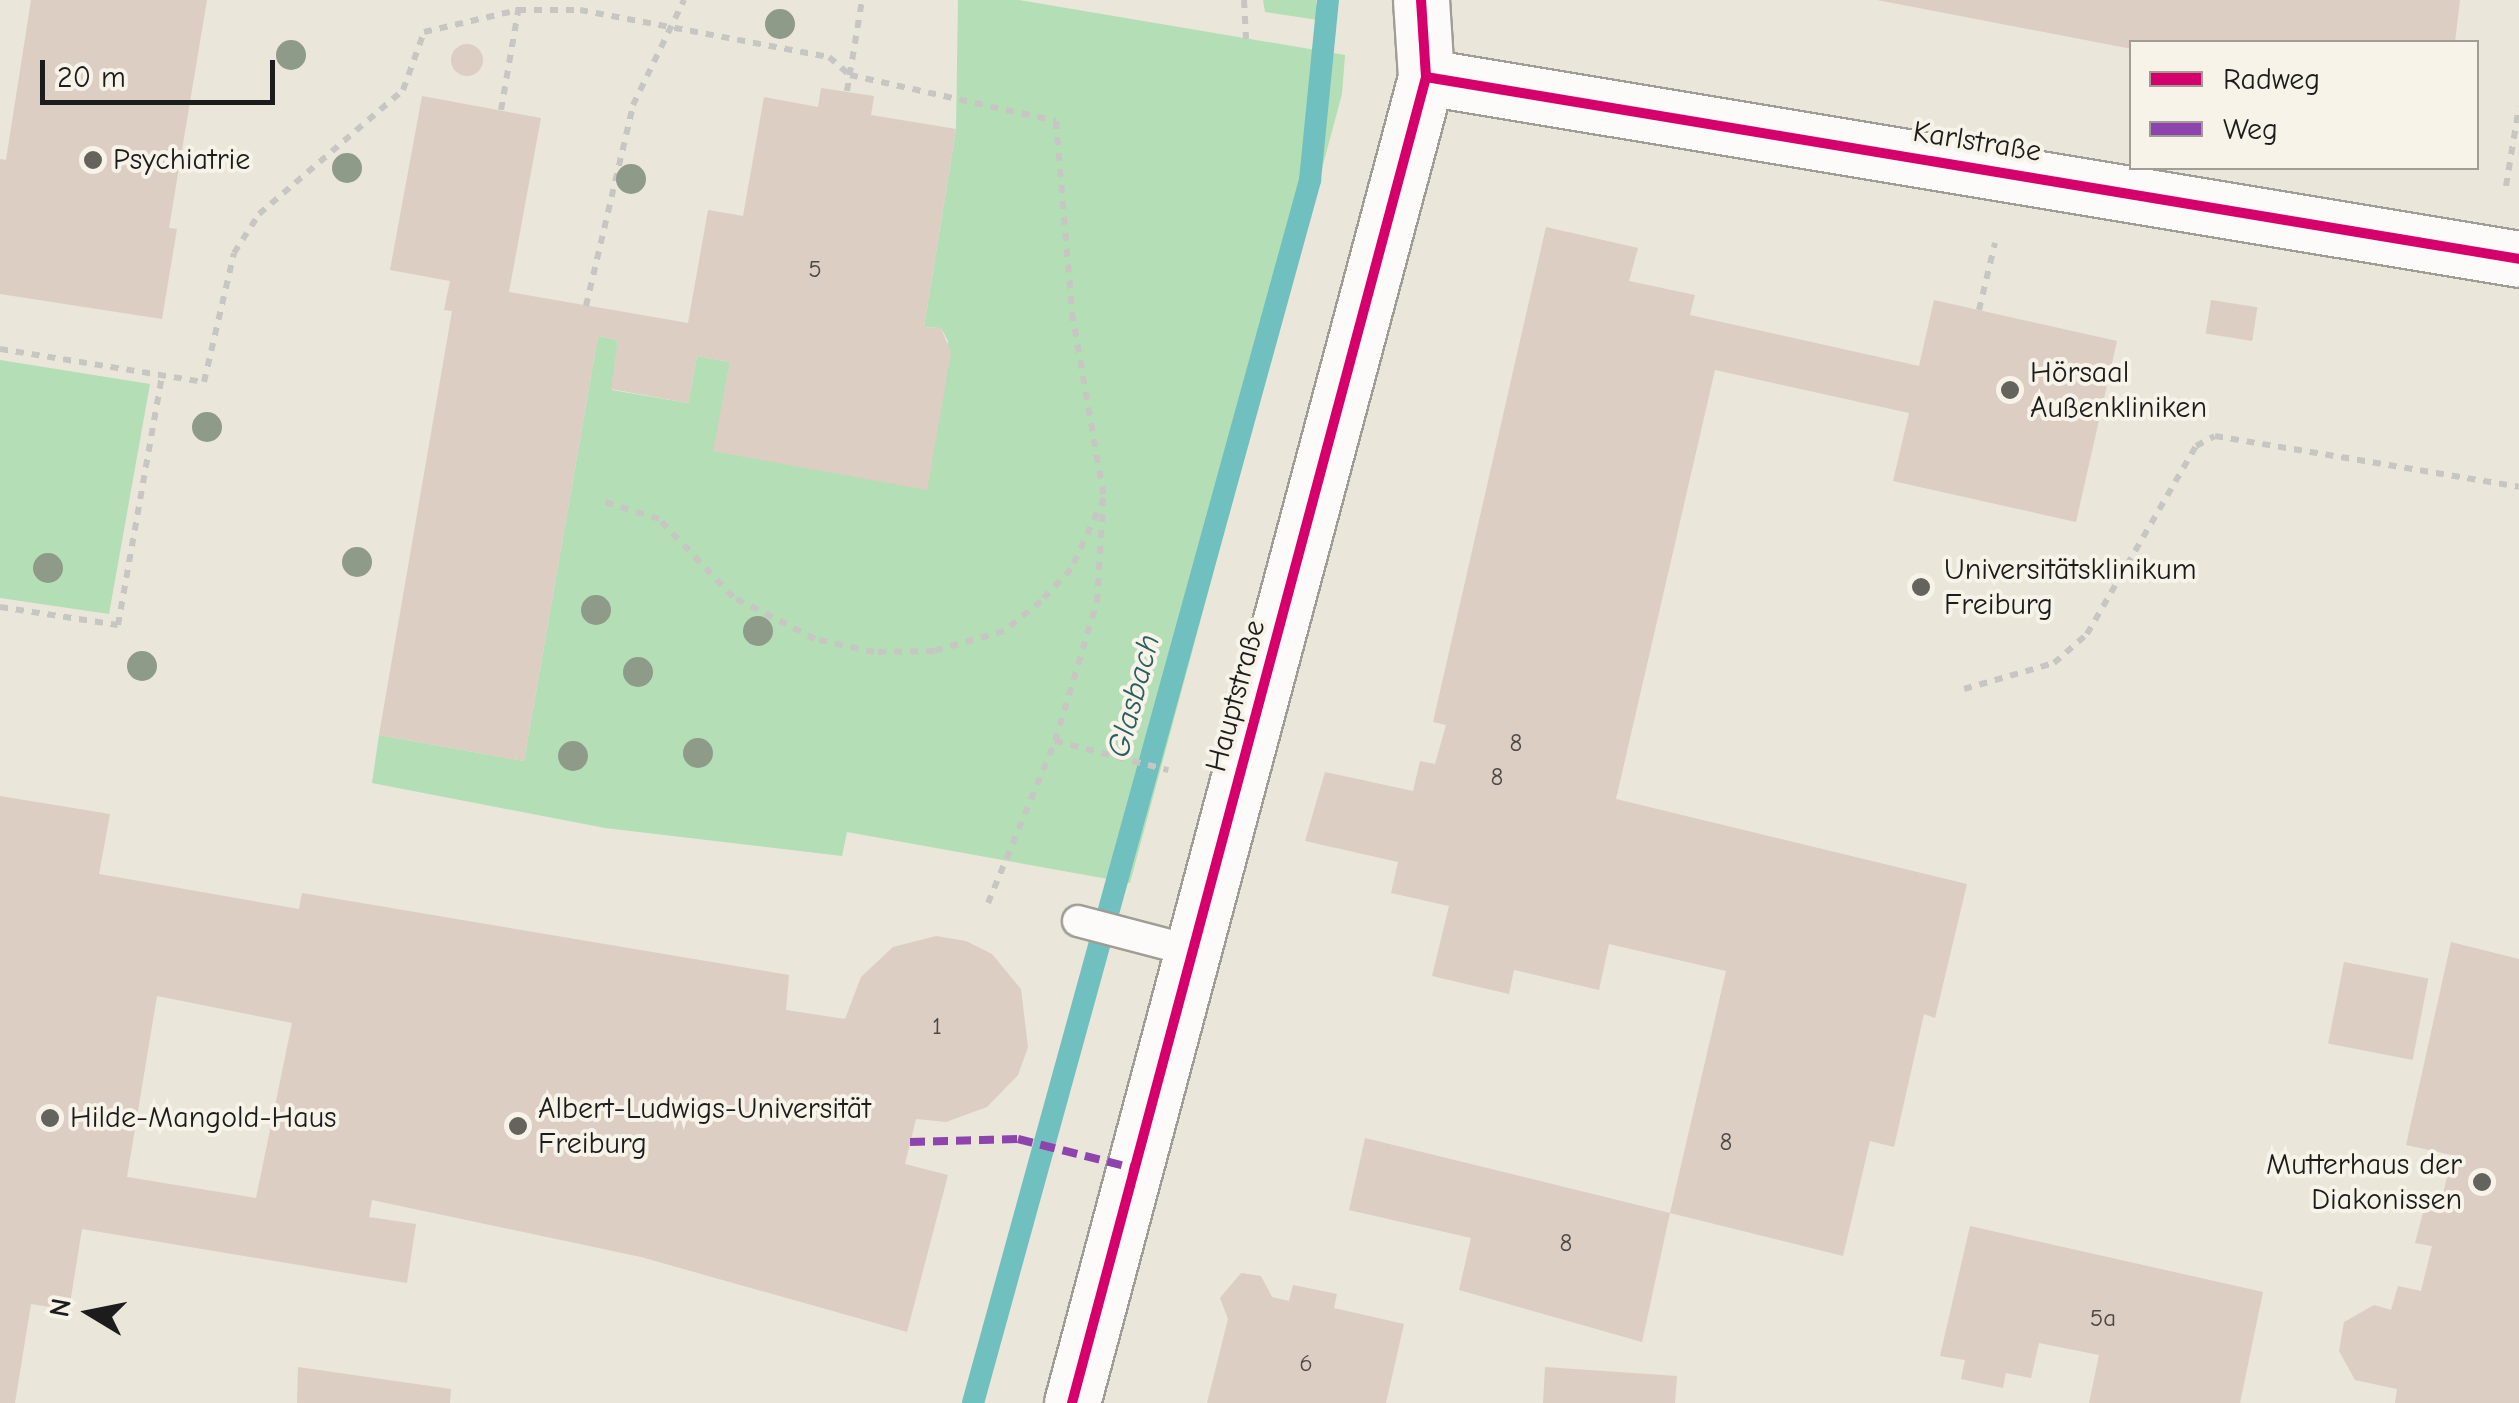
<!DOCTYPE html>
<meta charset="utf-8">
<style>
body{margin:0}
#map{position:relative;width:2519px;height:1403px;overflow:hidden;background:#eae6d9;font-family:"Comic Neue",sans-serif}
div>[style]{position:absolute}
.green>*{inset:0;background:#b4deb5}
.stream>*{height:22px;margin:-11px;padding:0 11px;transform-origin:11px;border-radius:11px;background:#71c0c0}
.building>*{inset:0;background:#dccec2;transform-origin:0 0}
.round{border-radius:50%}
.path>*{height:6px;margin-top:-3px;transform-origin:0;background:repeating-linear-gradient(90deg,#c7c6c3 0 8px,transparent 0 16px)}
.roads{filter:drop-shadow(2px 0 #a09d96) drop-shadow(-2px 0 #a09d96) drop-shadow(0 2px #a09d96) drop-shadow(0 -2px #a09d96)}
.lane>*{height:30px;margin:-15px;padding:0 15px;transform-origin:15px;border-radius:15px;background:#fcfbf9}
.street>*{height:55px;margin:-27.5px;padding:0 27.5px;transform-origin:27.5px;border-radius:27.5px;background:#fcfbf9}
.quiet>*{height:8px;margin-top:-4px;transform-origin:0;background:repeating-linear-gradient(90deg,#8e44ad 0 15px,transparent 0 23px)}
.cycleway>*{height:10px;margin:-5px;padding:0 5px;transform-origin:5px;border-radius:5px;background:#d6006c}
.trees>*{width:30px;height:30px;margin:-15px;border-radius:50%;background:#8e9b89}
.dots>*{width:28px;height:28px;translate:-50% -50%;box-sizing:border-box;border:5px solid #f7f3e8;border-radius:50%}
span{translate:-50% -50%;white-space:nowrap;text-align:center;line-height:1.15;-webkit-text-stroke:8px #f7f3e8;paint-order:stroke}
.number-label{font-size:25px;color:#4c4846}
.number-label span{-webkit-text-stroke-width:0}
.street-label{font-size:30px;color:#1c1c1c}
.poi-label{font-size:30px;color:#1c1c1c}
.left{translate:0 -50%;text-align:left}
.right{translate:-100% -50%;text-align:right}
.water-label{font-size:32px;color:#2b5e61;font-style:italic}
.legend{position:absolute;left:2129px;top:40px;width:350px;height:130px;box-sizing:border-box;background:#f7f3e8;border:2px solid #9f9d96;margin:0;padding:12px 18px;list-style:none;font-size:30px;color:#1c1c1c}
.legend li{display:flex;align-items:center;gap:20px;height:50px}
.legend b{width:50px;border:2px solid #9f9d96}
.north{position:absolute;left:40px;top:1263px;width:100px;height:100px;-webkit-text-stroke:8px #f7f3e8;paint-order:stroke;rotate:280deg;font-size:28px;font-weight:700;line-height:40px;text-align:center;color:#1c1c1c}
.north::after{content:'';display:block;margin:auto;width:35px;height:45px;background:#1c1c1c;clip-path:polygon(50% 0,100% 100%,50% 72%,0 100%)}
.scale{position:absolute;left:40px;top:60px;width:235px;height:45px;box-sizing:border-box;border:5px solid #1c1c1c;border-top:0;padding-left:12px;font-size:30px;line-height:35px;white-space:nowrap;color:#1c1c1c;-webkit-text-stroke:8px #f7f3e8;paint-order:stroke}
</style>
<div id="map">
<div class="green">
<i style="clip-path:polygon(958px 0,1019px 0,1345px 55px,1342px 94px,1130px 883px,847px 832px,842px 856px,605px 828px,372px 783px,379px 735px,524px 761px,598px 336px,618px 340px,612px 390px,688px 403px,697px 356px,730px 362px,714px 451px,927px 489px,948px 341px,941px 328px,924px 327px,956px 129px)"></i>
<i style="clip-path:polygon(1263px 0,1316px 0,1318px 20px,1265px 12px)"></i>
<i style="clip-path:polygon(0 360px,150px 384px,109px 614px,0 598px)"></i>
</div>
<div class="stream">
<i style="left:973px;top:1403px;width:1269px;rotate:-74.59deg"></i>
<i style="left:1310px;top:180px;width:181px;rotate:-84.3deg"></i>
</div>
<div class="building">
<i style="clip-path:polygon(31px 0,207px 0,169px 228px,177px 229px,162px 319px,0 294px,0 159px,6px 160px)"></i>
<i style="clip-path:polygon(1877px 0,2460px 0,2455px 42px,2132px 42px,2132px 49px)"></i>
<i class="round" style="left:451px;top:44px;width:32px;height:32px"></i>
<i style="clip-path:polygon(821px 88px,874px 96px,871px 115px,956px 129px,924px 327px,941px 328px,951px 353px,927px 490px,713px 451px,730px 362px,697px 356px,688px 403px,611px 389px,618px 340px,598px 336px,524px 761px,379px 735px,452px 311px,444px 310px,450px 281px,390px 270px,422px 96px,541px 118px,509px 292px,688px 323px,708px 210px,743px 216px,764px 97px,818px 107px)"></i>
<i style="clip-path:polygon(1546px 227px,1638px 248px,1629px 281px,1695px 295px,1690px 315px,1919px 366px,1934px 300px,2117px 341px,2076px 522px,1893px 481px,1909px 413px,1715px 370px,1616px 799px,1967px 884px,1935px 1018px,1924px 1014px,1894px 1147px,1870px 1141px,1843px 1256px,1670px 1213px,1726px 971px,1609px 944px,1599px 990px,1514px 970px,1509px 994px,1432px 976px,1449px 906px,1391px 893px,1398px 862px,1305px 841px,1325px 772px,1413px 791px,1420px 761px,1435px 764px,1446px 725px,1433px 722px)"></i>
<i style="left:2211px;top:300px;width:47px;height:34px;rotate:9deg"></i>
<i style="clip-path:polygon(evenodd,0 796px,110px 814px,99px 874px,299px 909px,302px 893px,789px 975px,786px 1010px,845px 1019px,861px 977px,893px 947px,936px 936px,966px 941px,992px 954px,1021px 989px,1028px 1047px,1018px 1075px,987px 1107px,946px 1122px,916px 1119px,905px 1164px,948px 1175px,907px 1332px,641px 1257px,372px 1200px,369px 1217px,416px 1224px,407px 1283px,82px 1229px,69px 1310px,31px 1304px,15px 1403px,0 1403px,0 796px,157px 996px,292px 1023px,256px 1198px,127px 1177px,157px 996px)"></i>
<i style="clip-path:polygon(2451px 942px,2519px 959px,2519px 1403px,2395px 1403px,2397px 1389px,2355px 1380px,2339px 1351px,2344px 1322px,2374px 1305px,2391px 1310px,2398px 1286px,2421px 1291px,2432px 1246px,2415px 1243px,2424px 1209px,2439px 1212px,2452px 1155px,2406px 1145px)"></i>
<i style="left:2344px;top:962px;width:86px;height:83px;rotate:11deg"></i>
<i style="clip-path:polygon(1365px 1138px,1670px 1213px,1642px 1342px,1459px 1290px,1471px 1238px,1349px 1210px)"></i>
<i style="clip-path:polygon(1970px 1226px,2263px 1292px,2240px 1403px,2089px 1403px,2099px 1355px,2039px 1343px,2031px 1378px,2006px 1373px,2003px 1388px,1961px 1379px,1965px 1360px,1940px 1356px)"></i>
<i style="clip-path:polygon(1241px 1273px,1261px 1276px,1272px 1297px,1289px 1301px,1293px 1285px,1337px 1294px,1334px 1308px,1404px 1324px,1386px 1403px,1207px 1403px,1228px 1319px,1220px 1298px)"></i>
<i style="clip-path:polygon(298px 1367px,451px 1389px,450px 1403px,297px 1403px)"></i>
<i style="clip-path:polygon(1545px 1367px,1677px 1376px,1675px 1403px,1543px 1403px)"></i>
</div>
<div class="path">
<i style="left:1244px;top:0;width:39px;rotate:87deg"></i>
<i style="left:847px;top:91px;width:92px;rotate:-80.6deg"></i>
<i style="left:501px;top:110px;width:112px;rotate:-80.2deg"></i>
<i style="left:2506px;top:186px;width:80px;rotate:-80.7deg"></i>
<i style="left:586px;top:306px;width:206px;rotate:-76.8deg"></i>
<i style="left:633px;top:105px;width:117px;rotate:-64.1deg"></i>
<i style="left:1979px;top:310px;width:69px;rotate:-76.6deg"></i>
<i style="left:0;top:349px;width:207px;rotate:9.2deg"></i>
<i style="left:204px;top:382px;width:132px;rotate:-76.9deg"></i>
<i style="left:234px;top:253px;width:46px;rotate:-57.3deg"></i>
<i style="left:259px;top:214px;width:190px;rotate:-40.7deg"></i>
<i style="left:403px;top:90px;width:62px;rotate:-70.1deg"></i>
<i style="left:424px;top:32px;width:97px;rotate:-13.2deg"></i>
<i style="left:518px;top:10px;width:62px"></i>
<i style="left:580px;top:10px;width:253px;rotate:10.7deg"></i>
<i style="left:829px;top:57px;width:28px;rotate:41deg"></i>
<i style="left:850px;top:75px;width:211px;rotate:12.6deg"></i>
<i style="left:1056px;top:121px;width:193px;rotate:85.2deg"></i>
<i style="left:1072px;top:313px;width:188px;rotate:80.2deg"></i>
<i style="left:1104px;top:498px;width:78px;rotate:114.9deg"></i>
<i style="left:1071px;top:569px;width:44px;rotate:133.2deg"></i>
<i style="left:1041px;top:601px;width:48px;rotate:141deg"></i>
<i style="left:1004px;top:631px;width:73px;rotate:164.1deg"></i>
<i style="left:934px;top:651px;width:60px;rotate:179deg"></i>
<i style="left:874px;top:652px;width:60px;rotate:-167.6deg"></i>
<i style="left:815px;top:639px;width:92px;rotate:-152.9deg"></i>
<i style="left:733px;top:597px;width:108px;rotate:-133.5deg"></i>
<i style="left:659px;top:519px;width:57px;rotate:-162.5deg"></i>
<i style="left:0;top:607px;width:119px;rotate:8.7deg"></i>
<i style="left:118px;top:625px;width:254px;rotate:-80deg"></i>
<i style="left:1964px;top:689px;width:94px;rotate:-16.1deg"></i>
<i style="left:2054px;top:663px;width:44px;rotate:-41.3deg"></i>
<i style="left:2087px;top:634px;width:217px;rotate:-59.9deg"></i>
<i style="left:2196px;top:446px;width:21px;rotate:-28deg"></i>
<i style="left:2215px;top:436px;width:308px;rotate:9.5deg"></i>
<i style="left:1055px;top:741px;width:117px;rotate:14.4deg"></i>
<i style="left:988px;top:903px;width:175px;rotate:-67.5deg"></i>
<i style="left:1055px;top:741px;width:145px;rotate:-73.2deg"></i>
<i style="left:1097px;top:602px;width:98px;rotate:-86.5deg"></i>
</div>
<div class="roads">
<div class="lane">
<i style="left:1078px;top:921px;width:118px;rotate:14.7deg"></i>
</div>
<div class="street">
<i style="left:1426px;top:77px;width:1108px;rotate:9.45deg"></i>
<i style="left:1072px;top:1403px;width:1372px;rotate:-75.05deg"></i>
<i style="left:1426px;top:77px;width:77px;rotate:-93.7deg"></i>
</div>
</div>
<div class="quiet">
<i style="left:910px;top:1142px;width:108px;rotate:-1.6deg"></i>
<i style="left:1018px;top:1139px;width:119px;rotate:14.2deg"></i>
</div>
<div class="cycleway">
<i style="left:1426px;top:77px;width:1108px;rotate:9.45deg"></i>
<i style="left:1072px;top:1403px;width:1372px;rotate:-75.05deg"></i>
<i style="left:1426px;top:77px;width:77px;rotate:-93.7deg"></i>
</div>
<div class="trees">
<i style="left:780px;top:24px"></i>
<i style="left:291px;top:55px"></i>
<i style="left:347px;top:168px"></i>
<i style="left:631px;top:179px"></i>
<i style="left:207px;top:427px"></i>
<i style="left:357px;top:562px"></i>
<i style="left:48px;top:568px"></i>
<i style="left:596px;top:610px"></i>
<i style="left:758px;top:631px"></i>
<i style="left:142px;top:666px"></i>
<i style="left:638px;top:672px"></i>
<i style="left:698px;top:753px"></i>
<i style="left:573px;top:756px"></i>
</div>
<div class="dots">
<i style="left:93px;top:160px;background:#64635e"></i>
<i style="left:2010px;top:390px;background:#64635e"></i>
<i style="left:1921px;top:587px;background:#64635e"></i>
<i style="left:50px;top:1118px;background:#64635e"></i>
<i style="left:518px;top:1126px;background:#64635e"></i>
<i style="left:2482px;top:1182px;background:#64635e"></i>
</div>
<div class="number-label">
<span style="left:815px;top:269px">5</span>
<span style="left:1516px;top:743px">8</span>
<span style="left:1497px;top:777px">8</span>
<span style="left:937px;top:1026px">1</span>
<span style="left:1726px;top:1142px">8</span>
<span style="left:1566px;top:1243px">8</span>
<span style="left:2103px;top:1318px">5a</span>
<span style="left:1306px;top:1363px">6</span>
</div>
<div class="street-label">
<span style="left:1977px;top:142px;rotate:9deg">Karlstraße</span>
<span style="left:1236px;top:696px;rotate:-75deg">Hauptstraße</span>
</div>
<div class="poi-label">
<span class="left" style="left:113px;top:160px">Psychiatrie</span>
<span class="left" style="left:2030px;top:390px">Hörsaal<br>Außenkliniken</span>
<span class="left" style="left:1944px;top:587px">Universitätsklinikum<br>Freiburg</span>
<span class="left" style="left:538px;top:1126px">Albert-Ludwigs-Universität<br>Freiburg</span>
<span class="left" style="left:70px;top:1118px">Hilde-Mangold-Haus</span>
<span class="right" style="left:2462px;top:1182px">Mutterhaus der<br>Diakonissen</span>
</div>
<div class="water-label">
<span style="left:1134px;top:696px;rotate:-75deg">Glasbach</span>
</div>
<ul class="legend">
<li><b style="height:12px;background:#d6006c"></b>Radweg</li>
<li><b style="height:12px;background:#8e44ad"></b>Weg</li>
</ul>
<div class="north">N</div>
<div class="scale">20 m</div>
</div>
